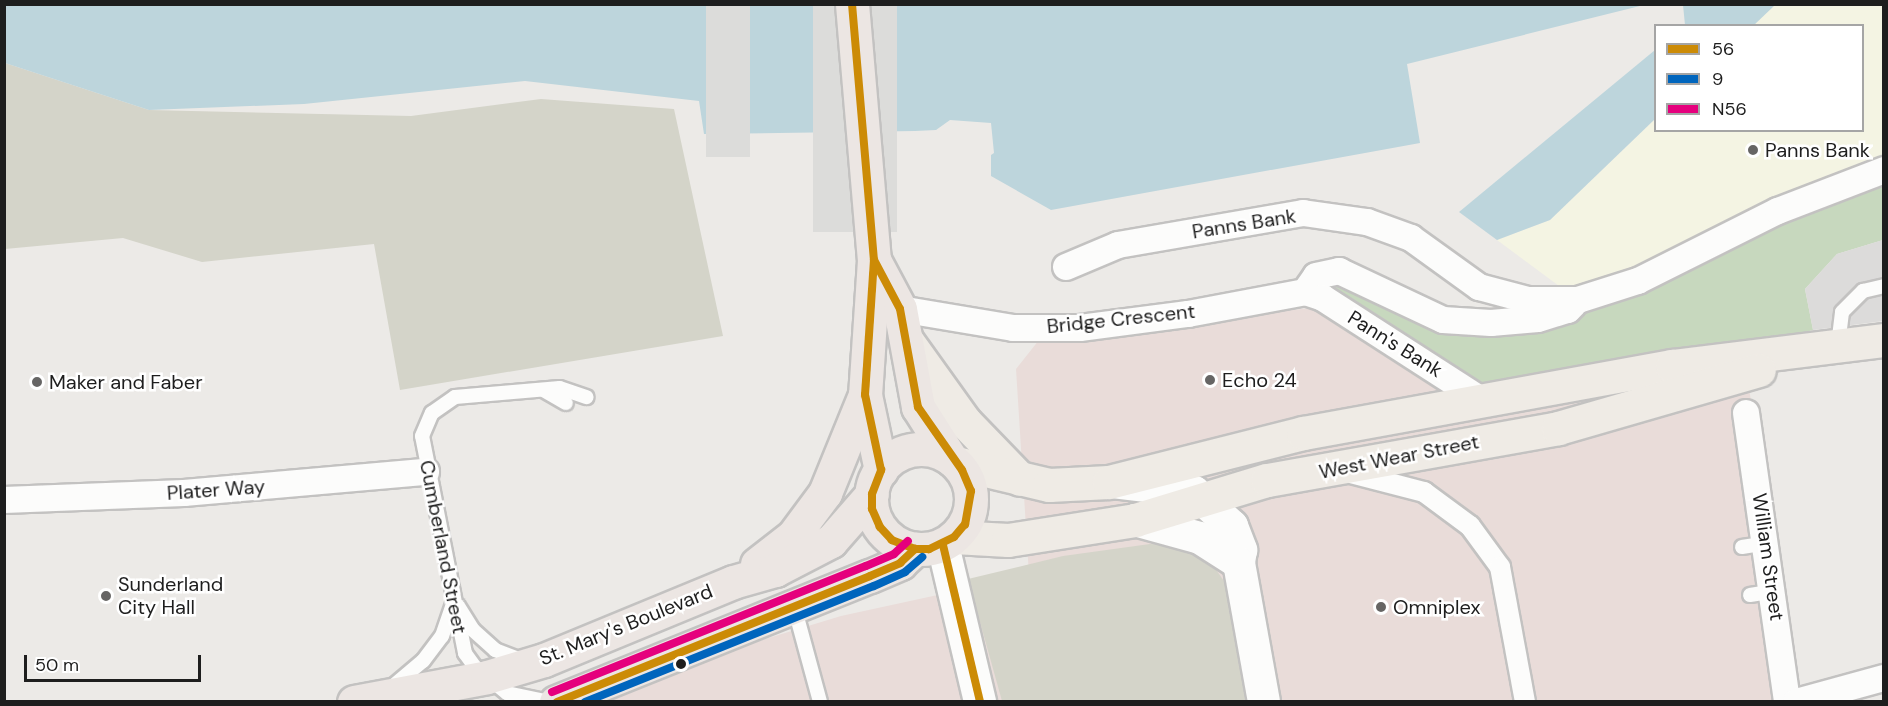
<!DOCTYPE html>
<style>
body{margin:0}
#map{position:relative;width:1888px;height:706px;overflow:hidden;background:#eceae7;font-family:"DM Sans",sans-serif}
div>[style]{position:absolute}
.commercial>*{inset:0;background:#e9dcd9}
.education>*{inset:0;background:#f4f4e3}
.construction>*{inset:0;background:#d4d4c9}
.forest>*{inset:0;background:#c7d8be}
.parking>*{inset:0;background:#dcdbda}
.water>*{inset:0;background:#bdd5dc}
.pier>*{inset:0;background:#dcdcda;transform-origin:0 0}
.roads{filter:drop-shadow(2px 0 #c3c2c1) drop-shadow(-2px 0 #c3c2c1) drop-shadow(0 2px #c3c2c1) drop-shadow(0 -2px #c3c2c1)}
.service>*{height:14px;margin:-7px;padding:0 7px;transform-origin:7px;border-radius:7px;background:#fcfcfb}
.pedestrian>*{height:20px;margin:-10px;padding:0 10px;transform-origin:10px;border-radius:10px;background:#fcfcfb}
.minor>*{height:26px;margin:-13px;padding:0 13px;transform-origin:13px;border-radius:13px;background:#fcfcfb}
.tertiary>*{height:32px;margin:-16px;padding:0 16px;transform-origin:16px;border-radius:16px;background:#fcfcfb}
.primary>*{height:33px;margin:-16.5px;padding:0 16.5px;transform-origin:16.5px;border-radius:16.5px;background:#efebe5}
.trunk>*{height:33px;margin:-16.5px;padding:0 16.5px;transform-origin:16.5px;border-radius:16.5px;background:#ece6e3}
.trunk>.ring{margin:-16.5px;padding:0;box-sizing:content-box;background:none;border:33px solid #ece6e3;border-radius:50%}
.bus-1>*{height:8px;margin:-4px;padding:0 4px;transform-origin:4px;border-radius:4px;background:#cc8b06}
.bus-2>*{height:8px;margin:-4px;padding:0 4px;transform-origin:4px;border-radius:4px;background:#0065bd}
.bus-3>*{height:8px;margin:-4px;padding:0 4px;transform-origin:4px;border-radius:4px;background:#e5007d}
.dots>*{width:16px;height:16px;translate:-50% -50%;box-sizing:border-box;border:3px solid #fff;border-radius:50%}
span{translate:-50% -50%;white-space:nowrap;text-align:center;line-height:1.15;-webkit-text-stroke:5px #fff;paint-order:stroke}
.poi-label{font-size:20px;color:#1e1e1e}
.left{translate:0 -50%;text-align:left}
.street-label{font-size:20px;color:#1e1e1e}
.frame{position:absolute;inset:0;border:6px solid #1e1e1e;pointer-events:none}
.legend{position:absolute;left:1654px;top:24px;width:210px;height:108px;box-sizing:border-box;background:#fff;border:2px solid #a5a5a5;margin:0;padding:8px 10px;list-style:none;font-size:18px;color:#1e1e1e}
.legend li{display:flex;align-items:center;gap:12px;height:30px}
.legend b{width:30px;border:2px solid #a5a5a5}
.scale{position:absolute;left:24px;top:655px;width:177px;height:27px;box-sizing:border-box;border:3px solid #1e1e1e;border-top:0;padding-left:8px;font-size:18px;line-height:21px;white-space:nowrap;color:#1e1e1e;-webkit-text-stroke:4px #fff;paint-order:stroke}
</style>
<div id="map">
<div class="commercial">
<i style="clip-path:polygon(1360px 302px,1490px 367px,1738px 324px,1802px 701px,558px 702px,841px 616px,1029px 575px,1016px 369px,1039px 340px)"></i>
</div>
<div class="education">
<i style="clip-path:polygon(1775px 5px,1883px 5px,1883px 170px,1578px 300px,1497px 240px,1550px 220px,1655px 119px,1656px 130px,1862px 130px,1862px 26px,1753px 25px)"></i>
</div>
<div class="construction">
<i style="clip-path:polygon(5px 63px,149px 110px,411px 116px,541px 99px,674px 109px,723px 336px,400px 390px,374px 244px,202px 262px,123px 238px,5px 249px)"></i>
<i style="clip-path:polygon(1150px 544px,1182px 545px,1210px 561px,1226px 584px,1250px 701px,1002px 701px,968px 579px,1063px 556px)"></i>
</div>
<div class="forest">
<i style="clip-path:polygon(1883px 182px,1883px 240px,1837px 254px,1805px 289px,1813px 330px,1672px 366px,1483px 401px,1309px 282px,1316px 276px,1491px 323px)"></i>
</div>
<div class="parking">
<i style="clip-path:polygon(1883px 240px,1883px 321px,1813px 330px,1805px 289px,1837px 254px)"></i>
</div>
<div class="water">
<i style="clip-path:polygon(5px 4px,1644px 5px,1407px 64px,1420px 143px,1051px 210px,991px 176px,991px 155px,994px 153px,991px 123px,950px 120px,936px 130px,915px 131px,704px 134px,699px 101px,525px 81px,304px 104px,149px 110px,5px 63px)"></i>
<i style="clip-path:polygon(1683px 5px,1683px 4px,1775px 5px,1753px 26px,1685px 25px)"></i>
<i style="clip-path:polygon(1655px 50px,1655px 119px,1550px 220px,1497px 240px,1459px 212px)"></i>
</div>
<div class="pier">
<i style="left:706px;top:5px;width:44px;height:152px"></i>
<i style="left:813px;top:5px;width:84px;height:227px"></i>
</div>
<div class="roads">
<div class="service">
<i style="left:1838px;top:345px;width:33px;rotate:-83deg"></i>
<i style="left:1842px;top:312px;width:30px;rotate:-45deg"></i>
<i style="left:1863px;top:291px;width:22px;rotate:-13deg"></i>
<i style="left:545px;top:391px;width:24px;rotate:30deg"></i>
<i style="left:1742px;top:547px;width:25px;rotate:-9deg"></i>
<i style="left:1750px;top:595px;width:24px;rotate:-9deg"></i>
<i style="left:458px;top:606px;width:28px;rotate:58deg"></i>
<i style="left:473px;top:630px;width:30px;rotate:42deg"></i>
<i style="left:495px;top:650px;width:28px;rotate:21deg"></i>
<i style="left:794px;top:606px;width:99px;rotate:74.8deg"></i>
<i style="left:393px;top:686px;width:39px;rotate:-40deg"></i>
<i style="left:423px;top:661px;width:31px;rotate:-53deg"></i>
<i style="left:442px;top:636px;width:34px;rotate:-71deg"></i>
<i style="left:550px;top:702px;width:44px;rotate:-168.2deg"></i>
<i style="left:507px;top:693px;width:41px;rotate:-140.9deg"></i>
<i style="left:475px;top:667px;width:17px;rotate:-126deg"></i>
<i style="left:465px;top:653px;width:221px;rotate:-101.2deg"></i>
<i style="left:422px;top:436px;width:25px;rotate:-67deg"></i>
<i style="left:432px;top:413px;width:28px;rotate:-35deg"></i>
<i style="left:455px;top:397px;width:105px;rotate:-4.9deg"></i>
<i style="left:560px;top:388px;width:28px;rotate:19deg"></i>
</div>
<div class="pedestrian">
<i style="left:1347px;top:472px;width:80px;rotate:14.6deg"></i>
<i style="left:1424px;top:492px;width:57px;rotate:36.5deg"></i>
<i style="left:1470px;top:526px;width:51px;rotate:53.8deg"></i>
<i style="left:1500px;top:567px;width:137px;rotate:79.5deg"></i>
</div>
<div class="minor">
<i style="left:1066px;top:267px;width:56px;rotate:-22.9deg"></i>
<i style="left:1118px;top:245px;width:188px;rotate:-9.8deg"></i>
<i style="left:1303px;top:213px;width:65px;rotate:8deg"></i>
<i style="left:1367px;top:222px;width:47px;rotate:20deg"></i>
<i style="left:1411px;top:238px;width:84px;rotate:35.8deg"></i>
<i style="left:1479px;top:287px;width:51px;rotate:14.9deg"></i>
<i style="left:1528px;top:300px;width:50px"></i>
<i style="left:1578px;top:300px;width:63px;rotate:-17.6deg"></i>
<i style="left:1638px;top:281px;width:157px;rotate:-26.6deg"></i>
<i style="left:1778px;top:211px;width:114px;rotate:-21.1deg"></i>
<i style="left:1305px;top:292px;width:19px;rotate:-55deg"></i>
<i style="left:1316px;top:276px;width:24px;rotate:-12deg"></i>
<i style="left:1339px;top:271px;width:115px;rotate:25.2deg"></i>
<i style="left:1443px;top:320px;width:48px;rotate:3.6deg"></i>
<i style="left:1491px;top:323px;width:47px;rotate:-4.9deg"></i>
<i style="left:1538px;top:319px;width:31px;rotate:-17deg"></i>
<i style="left:1568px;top:310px;width:8px;rotate:-45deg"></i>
<i style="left:1305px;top:292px;width:19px;rotate:18deg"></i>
<i style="left:1323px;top:298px;width:190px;rotate:32.8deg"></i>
<i style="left:900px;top:309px;width:115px;rotate:9.5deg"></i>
<i style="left:1013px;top:328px;width:67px"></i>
<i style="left:1080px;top:328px;width:109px;rotate:-7.4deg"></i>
<i style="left:1188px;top:314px;width:119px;rotate:-10.6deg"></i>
<i style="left:1746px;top:413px;width:292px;rotate:81.9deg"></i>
<i style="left:4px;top:500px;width:180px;rotate:-2.2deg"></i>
<i style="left:184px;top:493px;width:243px;rotate:-5deg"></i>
<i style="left:1796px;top:702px;width:91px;rotate:-15.3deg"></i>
</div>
<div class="tertiary">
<i style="left:1113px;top:482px;width:82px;rotate:7deg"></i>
<i style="left:1194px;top:492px;width:51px;rotate:41.8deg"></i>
<i style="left:1232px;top:526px;width:26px;rotate:69deg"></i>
<i style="left:1241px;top:550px;width:13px;rotate:99deg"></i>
<i style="left:1239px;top:563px;width:141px;rotate:79.8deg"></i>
<i style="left:1135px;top:520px;width:67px;rotate:15.5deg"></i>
<i style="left:1200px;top:538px;width:46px;rotate:32.7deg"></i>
<i style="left:943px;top:545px;width:161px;rotate:76.7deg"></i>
</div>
<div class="primary">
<i style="left:907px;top:341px;width:100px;rotate:54.4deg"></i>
<i style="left:965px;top:422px;width:79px;rotate:46deg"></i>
<i style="left:956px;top:463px;width:96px;rotate:13.3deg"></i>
<i style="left:1049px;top:485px;width:60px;rotate:-2.9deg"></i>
<i style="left:1109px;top:482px;width:200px;rotate:-14.2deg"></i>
<i style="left:1303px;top:433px;width:375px;rotate:-10.3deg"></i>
<i style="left:1672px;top:366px;width:214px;rotate:-7deg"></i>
<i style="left:954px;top:537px;width:54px;rotate:3.2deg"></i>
<i style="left:1008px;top:540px;width:129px;rotate:-8.9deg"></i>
<i style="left:1135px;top:520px;width:138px;rotate:-16.9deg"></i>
<i style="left:1267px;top:480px;width:296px;rotate:-10.1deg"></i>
<i style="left:1558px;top:428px;width:209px;rotate:-16.1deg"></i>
</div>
<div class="trunk">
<i style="left:852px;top:4px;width:257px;rotate:85.1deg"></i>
<i style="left:874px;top:260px;width:135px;rotate:93.8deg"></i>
<i style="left:865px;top:395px;width:77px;rotate:78deg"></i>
<i style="left:874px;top:260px;width:55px;rotate:62deg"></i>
<i style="left:900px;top:309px;width:100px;rotate:79.6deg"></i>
<i style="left:918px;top:407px;width:62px;rotate:57.6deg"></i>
<i class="ring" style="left:871px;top:449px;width:67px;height:67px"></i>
<i style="left:757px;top:564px;width:46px;rotate:-37.9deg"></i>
<i style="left:793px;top:536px;width:54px;rotate:-53.3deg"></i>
<i style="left:825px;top:493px;width:106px;rotate:-67.8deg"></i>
<i style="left:354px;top:702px;width:135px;rotate:-10.6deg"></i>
<i style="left:487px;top:677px;width:59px;rotate:-16.6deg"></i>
<i style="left:544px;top:660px;width:204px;rotate:-22.4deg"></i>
<i style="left:733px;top:582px;width:44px;rotate:-15.9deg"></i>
<i style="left:775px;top:570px;width:63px;rotate:-27.4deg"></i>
<i style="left:831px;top:541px;width:62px;rotate:-48.9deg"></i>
<i style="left:556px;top:702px;width:338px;rotate:-21.9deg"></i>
<i style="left:870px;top:576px;width:33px;rotate:-23deg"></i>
<i style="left:900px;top:563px;width:21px;rotate:-43deg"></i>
</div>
</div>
<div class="bus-1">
<i style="left:852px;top:4px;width:257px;rotate:85.1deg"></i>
<i style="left:874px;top:260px;width:55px;rotate:62deg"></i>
<i style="left:900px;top:309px;width:100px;rotate:79.6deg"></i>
<i style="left:918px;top:407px;width:77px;rotate:55.1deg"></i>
<i style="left:962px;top:470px;width:23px;rotate:67deg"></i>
<i style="left:971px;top:491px;width:34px;rotate:100deg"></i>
<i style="left:965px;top:524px;width:17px;rotate:130deg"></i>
<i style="left:954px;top:537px;width:28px;rotate:154deg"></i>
<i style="left:929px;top:549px;width:14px;rotate:180deg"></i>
<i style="left:915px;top:549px;width:25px;rotate:-159deg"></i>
<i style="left:892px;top:540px;width:18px;rotate:-133deg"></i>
<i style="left:880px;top:527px;width:20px;rotate:-114deg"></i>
<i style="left:872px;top:509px;width:15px;rotate:-90deg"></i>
<i style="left:872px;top:494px;width:26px;rotate:-69deg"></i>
<i style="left:881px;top:470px;width:77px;rotate:-102deg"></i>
<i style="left:865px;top:395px;width:135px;rotate:-86.2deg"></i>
<i style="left:943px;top:545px;width:161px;rotate:76.7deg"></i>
<i style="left:557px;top:702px;width:337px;rotate:-21.9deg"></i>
<i style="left:870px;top:576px;width:33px;rotate:-23deg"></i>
<i style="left:900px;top:563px;width:21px;rotate:-43deg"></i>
</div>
<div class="bus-2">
<i style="left:585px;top:702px;width:311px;rotate:-21.9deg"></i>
<i style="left:874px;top:586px;width:34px;rotate:-24deg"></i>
<i style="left:905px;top:572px;width:23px;rotate:-41deg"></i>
</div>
<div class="bus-3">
<i style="left:552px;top:692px;width:338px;rotate:-21.9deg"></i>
<i style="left:866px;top:566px;width:30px;rotate:-23deg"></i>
<i style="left:894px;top:554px;width:19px;rotate:-43deg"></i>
</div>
<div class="dots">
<i style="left:1753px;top:150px;background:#666564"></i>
<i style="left:1210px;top:380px;background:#666564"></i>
<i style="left:37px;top:382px;background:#666564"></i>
<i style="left:106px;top:596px;background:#666564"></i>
<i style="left:1381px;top:607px;background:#666564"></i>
<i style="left:681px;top:664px;background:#1e1e1e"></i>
</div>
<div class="poi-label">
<span class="left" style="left:1765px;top:150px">Panns Bank</span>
<span class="left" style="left:1222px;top:380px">Echo 24</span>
<span class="left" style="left:49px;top:382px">Maker and Faber</span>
<span class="left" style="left:118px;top:596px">Sunderland<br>City Hall</span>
<span class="left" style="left:1393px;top:607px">Omniplex</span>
</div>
<div class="street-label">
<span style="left:1244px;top:224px;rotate:-9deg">Panns Bank</span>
<span style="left:1121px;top:319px;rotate:-6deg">Bridge Crescent</span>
<span style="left:1395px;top:344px;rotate:32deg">Pann's Bank</span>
<span style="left:1399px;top:457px;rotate:-11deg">West Wear Street</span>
<span style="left:216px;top:490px;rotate:-4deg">Plater Way</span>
<span style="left:443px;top:547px;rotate:79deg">Cumberland Street</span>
<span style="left:1768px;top:557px;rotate:82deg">William Street</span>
<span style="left:626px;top:625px;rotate:-22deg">St. Mary's Boulevard</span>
</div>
<div class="frame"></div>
<ul class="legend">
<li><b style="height:8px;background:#cc8b06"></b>56</li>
<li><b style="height:8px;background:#0065bd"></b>9</li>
<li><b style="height:8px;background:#e5007d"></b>N56</li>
</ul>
<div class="scale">50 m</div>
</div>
